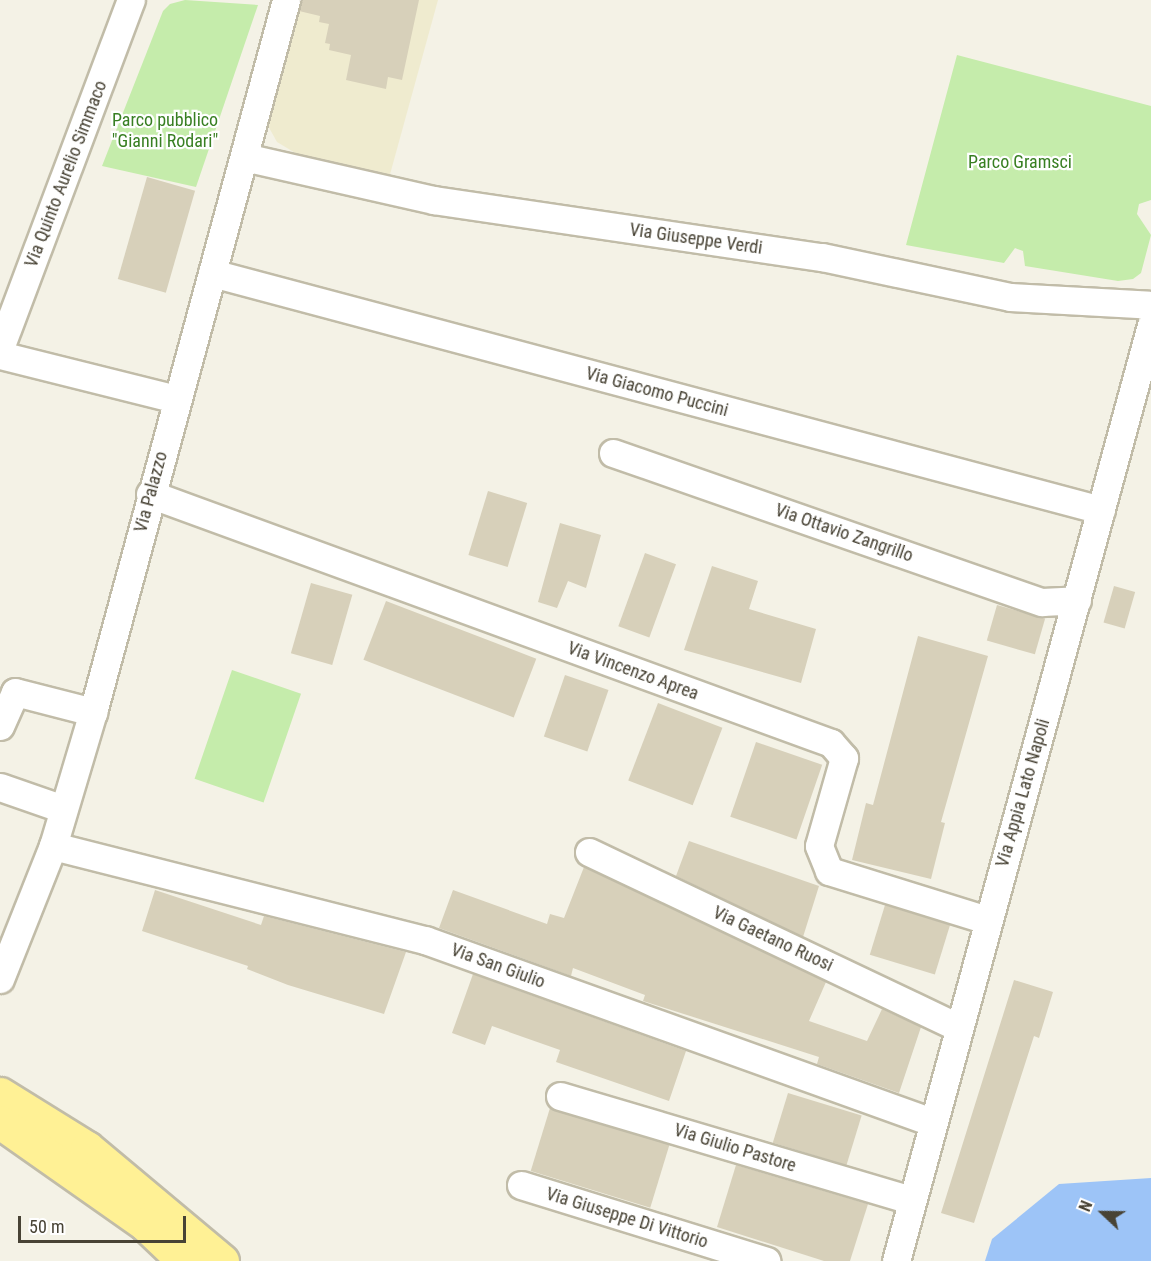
<!DOCTYPE html>
<style>
body{margin:0}
#map{position:relative;width:1151px;height:1261px;overflow:hidden;background:#f4f2e6;font-family:"Roboto Condensed",sans-serif}
div>[style]{position:absolute}
.education>*{inset:0;background:#efebcf}
.green>*{inset:0;background:#c5ecab;transform-origin:0 0}
.water>*{inset:0;background:#9dc4f7}
.building>*{inset:0;background:#d7d0ba;transform-origin:0 0}
.roads{filter:drop-shadow(2px 0 #c1bca8) drop-shadow(-2px 0 #c1bca8) drop-shadow(0 2px #c1bca8) drop-shadow(0 -2px #c1bca8)}
.minor>*{height:27px;margin:-13.5px;padding:0 13.5px;transform-origin:13.5px;border-radius:13.5px;background:#fff}
.major>*{height:33px;margin:-16.5px;padding:0 16.5px;transform-origin:16.5px;border-radius:16.5px;background:#fff195}
span{translate:-50% -50%;white-space:nowrap;text-align:center;line-height:1.15;-webkit-text-stroke:4.5px #fff;paint-order:stroke}
.park-label{font-size:18px;color:#387f22}
.street-label{font-size:18px;color:#484335}
.north{position:absolute;left:1073px;top:1183px;width:60px;height:60px;-webkit-text-stroke:4px #fff;paint-order:stroke;rotate:292deg;font-size:16px;font-weight:700;line-height:24px;text-align:center;color:#484335}
.north::after{content:'';display:block;margin:auto;width:21px;height:27px;background:#484335;clip-path:polygon(50% 0,100% 100%,50% 72%,0 100%)}
.scale{position:absolute;left:18px;top:1216px;width:168px;height:27px;box-sizing:border-box;border:3px solid #484335;border-top:0;padding-left:8px;font-size:18px;line-height:21px;white-space:nowrap;color:#484335;-webkit-text-stroke:4px #fff;paint-order:stroke}
</style>
<div id="map">
<div class="education">
<i style="clip-path:polygon(301px 0,438px 0,389px 178px,307px 160px,277px 142px,267px 124px)"></i>
</div>
<div class="green">
<i style="clip-path:polygon(185px 0,258px 5px,196px 187px,102px 166px,163px 11px,170px 4px)"></i>
<i style="clip-path:polygon(957px 55px,1151px 106px,1151px 200px,1139px 204px,1137px 214px,1151px 235px,1141px 273px,1133px 279px,1118px 281px,1025px 266px,1023px 251px,1015px 248px,1004px 263px,906px 245px)"></i>
<i style="left:232px;top:670px;width:73px;height:115px;rotate:19deg"></i>
</div>
<div class="water">
<i style="clip-path:polygon(1151px 1178px,1151px 1261px,985px 1261px,992px 1239px,1059px 1184px)"></i>
</div>
<div class="building">
<i style="clip-path:polygon(301px 0,419px 0,402px 80px,388px 77px,386px 89px,346px 80px,351px 55px,329px 50px,330px 44px,325px 43px,329px 24px,319px 22px,320px 16px,299px 11px)"></i>
<i style="left:147px;top:177px;width:50px;height:106px;rotate:16deg"></i>
<i style="left:488px;top:491px;width:41px;height:67px;rotate:17deg"></i>
<i style="clip-path:polygon(560px 523px,601px 535px,586px 588px,568px 581px,557px 608px,538px 602px)"></i>
<i style="left:645px;top:553px;width:33px;height:78px;rotate:20deg"></i>
<i style="clip-path:polygon(712px 566px,758px 581px,749px 609px,816px 629px,801px 683px,684px 650px)"></i>
<i style="left:311px;top:583px;width:43px;height:73px;rotate:16deg"></i>
<i style="left:1114px;top:586px;width:22px;height:38px;rotate:16deg"></i>
<i style="left:386px;top:601px;width:161px;height:63px;rotate:21deg"></i>
<i style="left:997px;top:605px;width:50px;height:37px;rotate:16deg"></i>
<i style="clip-path:polygon(918px 636px,988px 656px,941px 822px,945px 823px,931px 879px,852px 860px,866px 803px,873px 805px)"></i>
<i style="left:565px;top:675px;width:46px;height:65px;rotate:19deg"></i>
<i style="left:658px;top:703px;width:69px;height:83px;rotate:21deg"></i>
<i style="left:756px;top:742px;width:70px;height:79px;rotate:19deg"></i>
<i style="clip-path:polygon(689px 841px,819px 886px,803px 937px,676px 876px)"></i>
<i style="clip-path:polygon(584px 867px,826px 982px,809px 1021px,867px 1041px,882px 1009px,921px 1027px,899px 1093px,817px 1064px,819px 1057px,643px 1001px,645px 995px,573px 968px,571px 976px,439px 928px,453px 890px,547px 924px,550px 914px,564px 918px)"></i>
<i style="clip-path:polygon(155px 890px,261px 925px,264px 916px,406px 952px,384px 1014px,288px 985px,247px 969px,248px 966px,142px 931px)"></i>
<i style="left:885px;top:905px;width:68px;height:52px;rotate:17deg"></i>
<i style="clip-path:polygon(473px 974px,686px 1051px,669px 1101px,556px 1062px,560px 1050px,492px 1026px,485px 1045px,452px 1033px)"></i>
<i style="clip-path:polygon(1014px 980px,1053px 992px,1039px 1038px,1034px 1036px,974px 1223px,941px 1213px)"></i>
<i style="left:788px;top:1093px;width:77px;height:52px;rotate:17deg"></i>
<i style="left:550px;top:1108px;width:125px;height:66px;rotate:17deg"></i>
<i style="clip-path:polygon(736px 1165px,868px 1204px,850px 1261px,824px 1261px,717px 1227px)"></i>
</div>
<div class="roads">
<div class="minor">
<i style="left:244px;top:157px;width:195px;rotate:12.8deg"></i>
<i style="left:434px;top:200px;width:392px;rotate:8.4deg"></i>
<i style="left:822px;top:257px;width:192px;rotate:12deg"></i>
<i style="left:1010px;top:297px;width:141px;rotate:3.2deg"></i>
<i style="left:212px;top:273px;width:920px;rotate:14.93deg"></i>
<i style="left:0;top:348px;width:372px;rotate:-69.4deg"></i>
<i style="left:0;top:355px;width:181px;rotate:14deg"></i>
<i style="left:613px;top:453px;width:454px;rotate:19.2deg"></i>
<i style="left:1042px;top:602px;width:35px;rotate:-3deg"></i>
<i style="left:150px;top:494px;width:725px;rotate:20.08deg"></i>
<i style="left:831px;top:743px;width:20px;rotate:49deg"></i>
<i style="left:844px;top:758px;width:91px;rotate:105.9deg"></i>
<i style="left:819px;top:846px;width:27px;rotate:68deg"></i>
<i style="left:829px;top:871px;width:165px;rotate:17.2deg"></i>
<i style="left:0;top:726px;width:37px;rotate:-66deg"></i>
<i style="left:15px;top:692px;width:81px;rotate:14.4deg"></i>
<i style="left:0;top:787px;width:67px;rotate:19.2deg"></i>
<i style="left:53px;top:846px;width:384px;rotate:14.2deg"></i>
<i style="left:425px;top:940px;width:539px;rotate:19.75deg"></i>
<i style="left:589px;top:852px;width:407px;rotate:25.4deg"></i>
<i style="left:0;top:979px;width:143px;rotate:-68.3deg"></i>
<i style="left:53px;top:846px;width:140px;rotate:-73.4deg"></i>
<i style="left:93px;top:712px;width:738px;rotate:-74.83deg"></i>
<i style="left:560px;top:1096px;width:366px;rotate:16.5deg"></i>
<i style="left:521px;top:1185px;width:257px;rotate:17.2deg"></i>
<i style="left:896px;top:1261px;width:970px;rotate:-74.76deg"></i>
</div>
<div class="major">
<i style="left:0;top:1094px;width:102px;rotate:31.8deg"></i>
<i style="left:87px;top:1148px;width:176px;rotate:39.9deg"></i>
<i style="left:0;top:1122px;width:177px;rotate:35.1deg"></i>
<i style="left:145px;top:1224px;width:54px;rotate:43.5deg"></i>
</div>
</div>
<div class="park-label">
<span style="left:165px;top:131px">Parco pubblico<br>"Gianni Rodari"</span>
<span style="left:1020px;top:162px">Parco Gramsci</span>
</div>
<div class="street-label">
<span style="left:66px;top:174px;rotate:-69deg">Via Quinto Aurelio Simmaco</span>
<span style="left:696px;top:239px;rotate:8deg">Via Giuseppe Verdi</span>
<span style="left:657px;top:392px;rotate:15deg">Via Giacomo Puccini</span>
<span style="left:151px;top:492px;rotate:-75deg">Via Palazzo</span>
<span style="left:844px;top:533px;rotate:19deg">Via Ottavio Zangrillo</span>
<span style="left:633px;top:671px;rotate:20deg">Via Vincenzo Aprea</span>
<span style="left:1023px;top:793px;rotate:-74deg">Via Appia Lato Napoli</span>
<span style="left:773px;top:939px;rotate:25deg">Via Gaetano Ruosi</span>
<span style="left:498px;top:966px;rotate:20deg">Via San Giulio</span>
<span style="left:735px;top:1148px;rotate:17deg">Via Giulio Pastore</span>
<span style="left:627px;top:1218px;rotate:17deg">Via Giuseppe Di Vittorio</span>
</div>
<div class="north">N</div>
<div class="scale">50 m</div>
</div>
